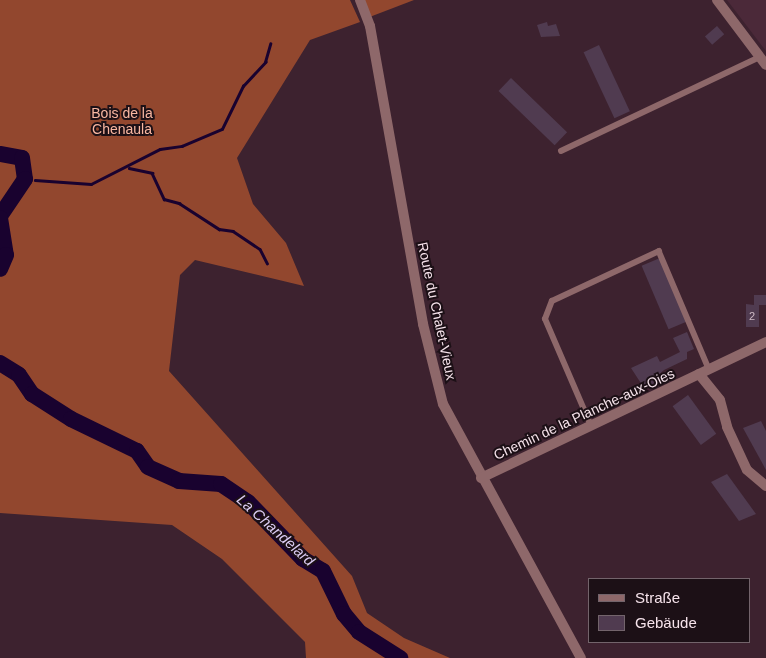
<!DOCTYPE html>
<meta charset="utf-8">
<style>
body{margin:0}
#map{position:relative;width:766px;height:658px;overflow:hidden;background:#3d222f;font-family:Arial,sans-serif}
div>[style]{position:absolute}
.built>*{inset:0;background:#4b2939}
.forest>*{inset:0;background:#92472e}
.stream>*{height:2.5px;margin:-1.25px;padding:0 1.25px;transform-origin:1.25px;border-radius:1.25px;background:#19022f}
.river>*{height:16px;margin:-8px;padding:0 8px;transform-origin:8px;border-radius:8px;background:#19022f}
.building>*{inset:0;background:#503b50;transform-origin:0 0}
.lane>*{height:5.5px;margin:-2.75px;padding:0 2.75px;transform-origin:2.75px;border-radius:2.75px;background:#8e686a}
.street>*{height:10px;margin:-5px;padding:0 5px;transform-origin:5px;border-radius:5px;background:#8e686a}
span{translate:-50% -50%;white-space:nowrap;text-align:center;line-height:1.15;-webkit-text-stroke:4px #1c1016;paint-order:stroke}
.number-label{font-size:11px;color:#ccb9c4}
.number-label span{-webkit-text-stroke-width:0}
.park-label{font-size:14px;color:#f9b7a1}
.street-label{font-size:14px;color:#f6e3eb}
.water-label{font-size:15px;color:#dbccf3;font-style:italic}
.legend{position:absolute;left:588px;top:578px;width:162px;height:65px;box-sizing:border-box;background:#1c1016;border:1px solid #73646b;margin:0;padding:6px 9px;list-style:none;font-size:15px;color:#f6e3eb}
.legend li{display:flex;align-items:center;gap:10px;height:25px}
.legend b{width:25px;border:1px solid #73646b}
</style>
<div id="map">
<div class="built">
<i style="clip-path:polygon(727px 0,766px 0,766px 51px)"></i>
</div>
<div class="forest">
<i style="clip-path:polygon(0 0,350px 0,360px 22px,310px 40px,237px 158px,253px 204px,286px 243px,304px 286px,195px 260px,180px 275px,169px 371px,352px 576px,367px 613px,404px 638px,450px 658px,306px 658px,305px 642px,222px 559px,172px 525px,0 513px)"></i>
<i style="clip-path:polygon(360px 0,414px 0,367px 18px)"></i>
</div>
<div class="stream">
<i style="left:129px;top:168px;width:24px;rotate:12deg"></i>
<i style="left:152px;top:173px;width:29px;rotate:65deg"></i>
<i style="left:164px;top:199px;width:16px;rotate:15deg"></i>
<i style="left:179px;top:203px;width:48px;rotate:33deg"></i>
<i style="left:219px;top:229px;width:14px;rotate:8deg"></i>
<i style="left:233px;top:231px;width:32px;rotate:34deg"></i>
<i style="left:260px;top:249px;width:16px;rotate:63deg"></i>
<i style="left:25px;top:179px;width:1px"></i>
<i style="left:35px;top:180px;width:56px;rotate:4.1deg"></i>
<i style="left:91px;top:184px;width:77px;rotate:-26.9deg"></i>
<i style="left:160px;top:149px;width:22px;rotate:-8deg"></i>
<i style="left:182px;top:146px;width:43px;rotate:-23deg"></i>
<i style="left:222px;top:129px;width:48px;rotate:-64deg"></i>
<i style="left:243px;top:86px;width:33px;rotate:-47deg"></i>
<i style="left:265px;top:62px;width:19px;rotate:-74deg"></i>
</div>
<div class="river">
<i style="left:0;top:154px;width:22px;rotate:10deg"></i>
<i style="left:22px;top:158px;width:21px;rotate:82deg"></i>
<i style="left:25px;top:179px;width:45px;rotate:124deg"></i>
<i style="left:0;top:218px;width:37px;rotate:81deg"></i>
<i style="left:6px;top:255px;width:15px;rotate:113deg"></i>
<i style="left:0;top:363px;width:22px;rotate:32deg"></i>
<i style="left:19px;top:375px;width:23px;rotate:56deg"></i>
<i style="left:32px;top:394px;width:46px;rotate:32.7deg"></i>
<i style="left:71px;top:419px;width:73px;rotate:25.9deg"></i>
<i style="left:137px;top:451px;width:19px;rotate:55deg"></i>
<i style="left:148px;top:467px;width:34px;rotate:24deg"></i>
<i style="left:179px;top:481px;width:42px;rotate:4.1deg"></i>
<i style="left:221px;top:484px;width:32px;rotate:34deg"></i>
<i style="left:248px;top:502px;width:79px;rotate:46deg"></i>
<i style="left:303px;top:559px;width:23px;rotate:31deg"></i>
<i style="left:323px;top:571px;width:48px;rotate:64deg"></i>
<i style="left:344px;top:614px;width:23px;rotate:50deg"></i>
<i style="left:359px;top:632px;width:49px;rotate:32.4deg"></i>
</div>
<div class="building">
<i style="clip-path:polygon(547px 22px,548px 26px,556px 24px,560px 36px,541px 37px,537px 25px)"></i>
<i style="left:717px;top:26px;width:11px;height:16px;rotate:49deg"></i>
<i style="left:599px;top:45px;width:73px;height:17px;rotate:65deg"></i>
<i style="left:511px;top:78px;width:78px;height:18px;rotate:44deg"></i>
<i style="left:660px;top:258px;width:69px;height:20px;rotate:67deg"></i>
<i style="clip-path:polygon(754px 295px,766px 295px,766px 305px,759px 305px,759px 327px,746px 327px,746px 304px,754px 305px)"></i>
<i style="clip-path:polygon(687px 332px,694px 349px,687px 352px,687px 359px,664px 370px,657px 376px,659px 381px,644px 388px,631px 368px,657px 356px,660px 362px,680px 352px,673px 338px)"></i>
<i style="left:688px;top:395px;width:48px;height:19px;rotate:54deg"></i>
<i style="clip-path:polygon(761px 421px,766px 431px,766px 470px,743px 428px)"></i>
<i style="clip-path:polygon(727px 474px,756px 514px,739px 521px,711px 482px)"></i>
</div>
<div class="lane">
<i style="left:561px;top:151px;width:220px;rotate:-25.3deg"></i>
<i style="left:591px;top:426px;width:116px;rotate:-113.3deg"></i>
<i style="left:545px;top:319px;width:19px;rotate:-69deg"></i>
<i style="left:552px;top:301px;width:118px;rotate:-25deg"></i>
<i style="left:659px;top:251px;width:128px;rotate:67deg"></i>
</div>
<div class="street">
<i style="left:360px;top:0;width:28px;rotate:69deg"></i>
<i style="left:370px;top:26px;width:303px;rotate:79.9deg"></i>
<i style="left:423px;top:324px;width:82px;rotate:76deg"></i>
<i style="left:443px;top:404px;width:289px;rotate:61.5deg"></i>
<i style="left:717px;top:0;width:81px;rotate:53deg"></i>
<i style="left:699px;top:374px;width:33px;rotate:51deg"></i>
<i style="left:720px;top:400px;width:28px;rotate:75deg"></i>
<i style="left:727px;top:427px;width:47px;rotate:65.1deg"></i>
<i style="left:747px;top:470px;width:25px;rotate:40deg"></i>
<i style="left:481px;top:478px;width:316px;rotate:-25.5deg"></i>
</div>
<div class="number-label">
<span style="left:752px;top:316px">2</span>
</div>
<div class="park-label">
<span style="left:122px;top:121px">Bois de la<br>Chenaula</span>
</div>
<div class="street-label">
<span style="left:437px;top:311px;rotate:78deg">Route du Chalet-Vieux</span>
<span style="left:584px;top:414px;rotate:-25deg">Chemin de la Planche-aux-Oies</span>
</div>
<div class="water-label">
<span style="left:276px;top:530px;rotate:42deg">La Chandelard</span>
</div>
<ul class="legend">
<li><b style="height:6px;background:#8e686a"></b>Straße</li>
<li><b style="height:14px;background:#503b50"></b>Gebäude</li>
</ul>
</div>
